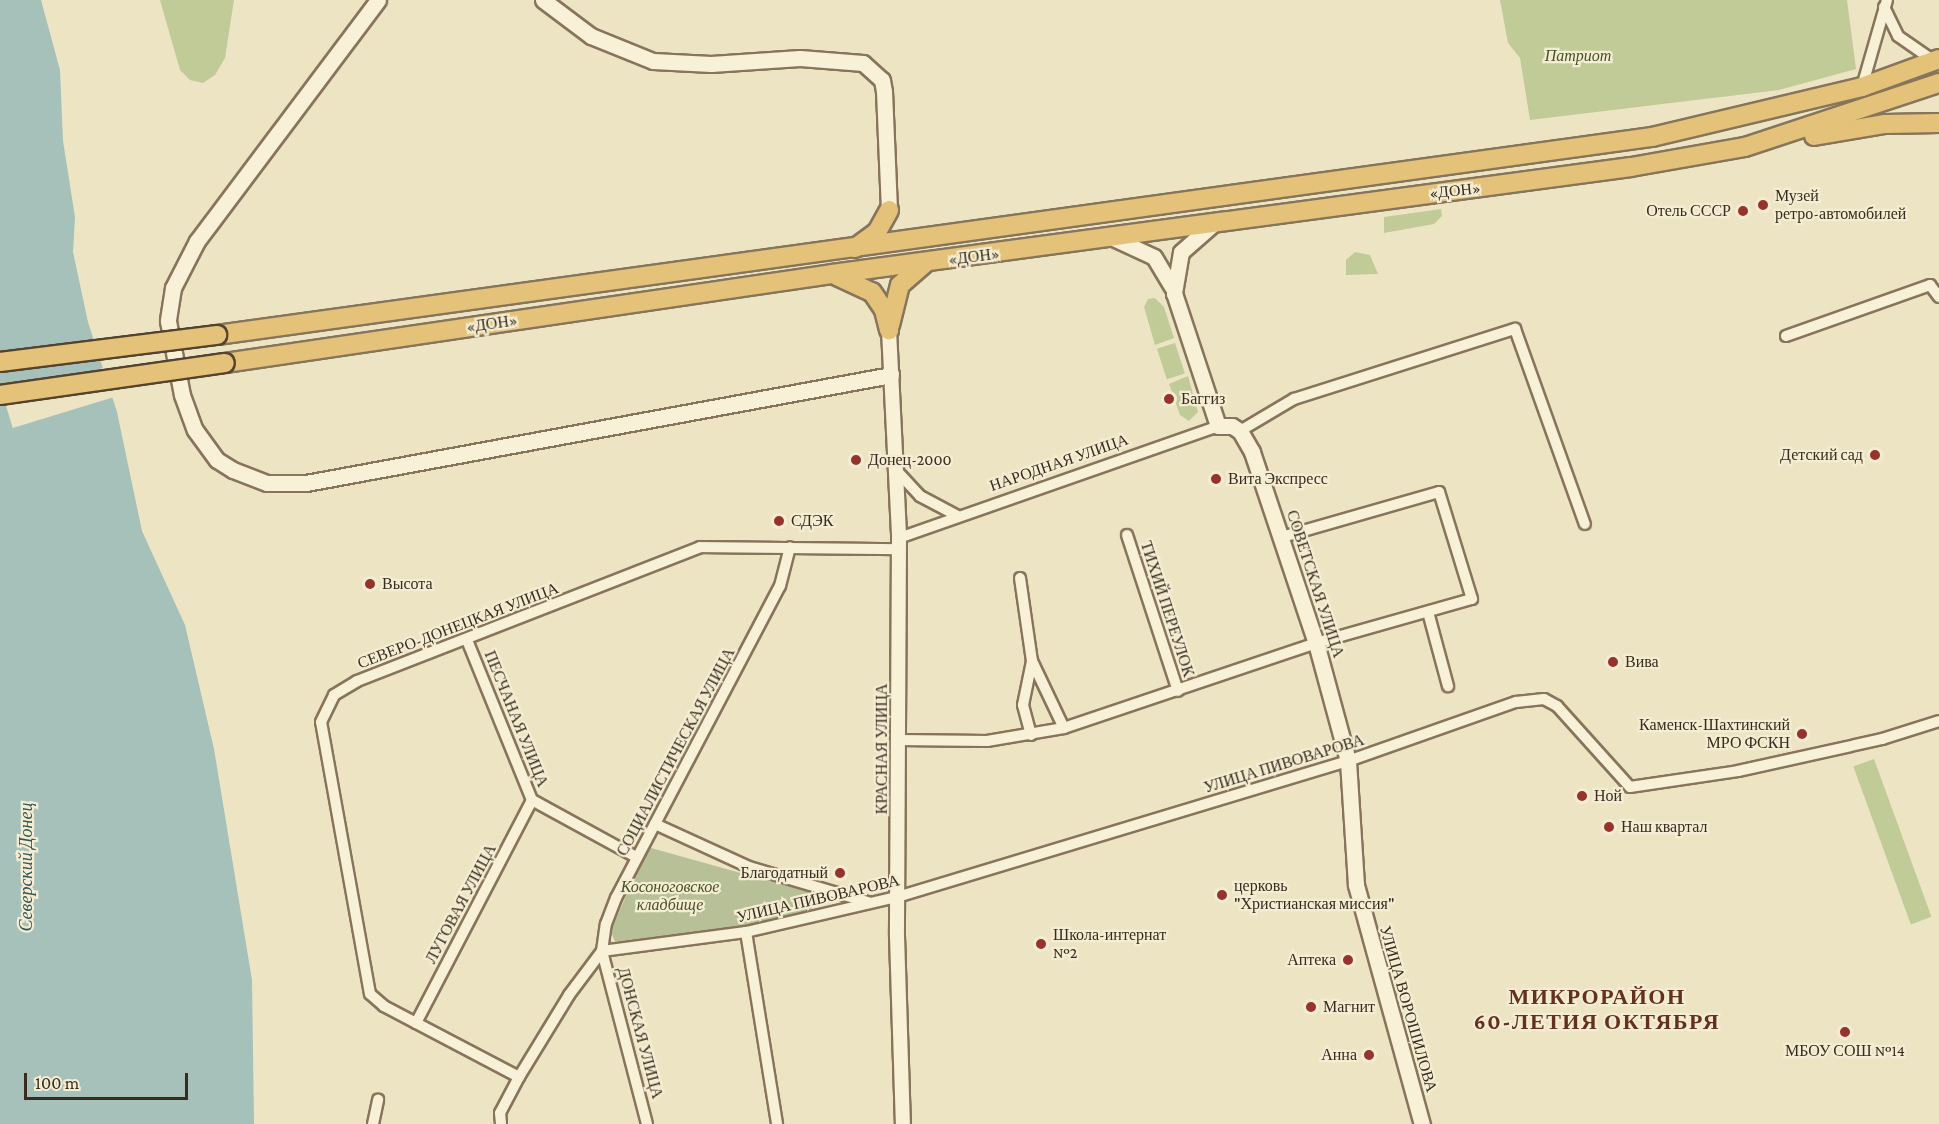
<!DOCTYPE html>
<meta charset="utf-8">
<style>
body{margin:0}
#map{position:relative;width:1939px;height:1124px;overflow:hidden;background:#ede4c4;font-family:"Crimson Pro",serif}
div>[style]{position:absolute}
.green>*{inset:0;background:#c1cb98;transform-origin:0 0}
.cemetery>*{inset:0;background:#b8c097}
.water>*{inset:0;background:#a6c0ba}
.pier>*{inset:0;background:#ede4c4;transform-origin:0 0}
.roads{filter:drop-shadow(2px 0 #87755b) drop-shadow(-2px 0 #87755b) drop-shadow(0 2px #87755b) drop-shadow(0 -2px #87755b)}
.minor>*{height:10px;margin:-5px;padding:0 5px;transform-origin:5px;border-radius:5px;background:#f8f0d7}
.tertiary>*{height:14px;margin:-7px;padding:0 7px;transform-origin:7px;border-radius:7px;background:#f8f0d7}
.secondary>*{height:15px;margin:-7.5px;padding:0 7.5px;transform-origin:7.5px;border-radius:7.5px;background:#f8f0d7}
.trunk>*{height:18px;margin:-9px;padding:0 9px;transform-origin:9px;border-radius:9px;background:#e4c279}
.bridges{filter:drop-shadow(2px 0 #55432f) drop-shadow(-2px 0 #55432f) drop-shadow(0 2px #55432f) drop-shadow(0 -2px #55432f)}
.trunk-bridge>*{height:18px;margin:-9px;padding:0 9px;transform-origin:9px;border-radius:9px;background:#e4c279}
.dots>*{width:16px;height:16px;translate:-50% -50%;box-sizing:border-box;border:3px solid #f5edd3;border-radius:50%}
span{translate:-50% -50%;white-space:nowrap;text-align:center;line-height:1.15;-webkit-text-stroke:4.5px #f5edd3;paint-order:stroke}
.park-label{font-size:16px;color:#445325;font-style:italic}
.street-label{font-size:16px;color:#372c1e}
.poi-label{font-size:16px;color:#372c1e}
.left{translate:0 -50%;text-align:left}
.right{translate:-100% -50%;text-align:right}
.water-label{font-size:18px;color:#2e5657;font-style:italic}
.district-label{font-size:22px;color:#63321f;font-weight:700;letter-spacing:1.5px}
.scale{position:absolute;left:24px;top:1073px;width:164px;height:27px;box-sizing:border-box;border:3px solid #372c1e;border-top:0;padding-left:8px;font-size:18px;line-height:21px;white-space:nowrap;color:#372c1e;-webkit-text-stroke:4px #f5edd3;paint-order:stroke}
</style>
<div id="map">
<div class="green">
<i style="clip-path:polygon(160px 0,234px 0,225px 58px,215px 75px,203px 83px,190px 80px,180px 70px)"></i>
<i style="clip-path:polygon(1500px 0,1847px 0,1856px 69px,1779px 90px,1530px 120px,1520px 58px,1508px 43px)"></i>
<i style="clip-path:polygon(1441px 209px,1442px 216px,1434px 224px,1384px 233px,1384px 217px)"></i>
<i style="clip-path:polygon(1355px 252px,1370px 255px,1378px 274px,1346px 275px,1346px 260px)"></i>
<i style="clip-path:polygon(1155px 298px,1164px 307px,1174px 338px,1155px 345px,1144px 307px,1148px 299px)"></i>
<i style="left:1175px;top:343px;width:32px;height:19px;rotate:72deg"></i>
<i style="clip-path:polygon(1188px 376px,1198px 412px,1189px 421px,1180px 415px,1169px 384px)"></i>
<i style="left:1874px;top:759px;width:168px;height:22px;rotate:70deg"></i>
</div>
<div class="cemetery">
<i style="clip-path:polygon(651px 848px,809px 892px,816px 904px,806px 914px,737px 928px,615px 942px,611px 931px,644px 854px)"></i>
</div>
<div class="water">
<i style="clip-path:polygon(0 0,41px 0,60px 70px,63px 141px,75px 217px,73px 252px,88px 322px,117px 412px,142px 531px,185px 625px,214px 749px,252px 980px,254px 1124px,0 1124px)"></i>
</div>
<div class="pier">
<i style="left:106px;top:367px;width:31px;height:107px;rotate:73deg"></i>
</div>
<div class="roads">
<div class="minor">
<i style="left:1884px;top:7px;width:32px;rotate:64deg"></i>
<i style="left:1898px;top:36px;width:44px;rotate:34.8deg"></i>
<i style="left:1862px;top:87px;width:91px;rotate:-74deg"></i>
<i style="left:1786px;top:336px;width:153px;rotate:-19.5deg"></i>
<i style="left:1930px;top:285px;width:15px;rotate:53deg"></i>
<i style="left:1240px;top:431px;width:63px;rotate:-30.7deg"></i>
<i style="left:1294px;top:399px;width:232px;rotate:-17.6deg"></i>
<i style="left:1515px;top:329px;width:207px;rotate:70.3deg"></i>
<i style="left:895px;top:469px;width:37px;rotate:47deg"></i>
<i style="left:920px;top:496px;width:43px;rotate:27.8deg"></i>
<i style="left:1127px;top:535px;width:164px;rotate:71.9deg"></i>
<i style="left:899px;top:538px;width:338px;rotate:-19.3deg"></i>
<i style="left:1020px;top:578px;width:84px;rotate:81.8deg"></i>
<i style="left:1032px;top:661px;width:74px;rotate:64.5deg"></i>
<i style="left:1428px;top:612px;width:77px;rotate:74.9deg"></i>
<i style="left:467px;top:640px;width:173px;rotate:67.9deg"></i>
<i style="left:532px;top:800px;width:119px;rotate:28.7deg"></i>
<i style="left:1031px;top:735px;width:31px;rotate:-105deg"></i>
<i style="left:1023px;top:705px;width:45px;rotate:-78.4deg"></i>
<i style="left:899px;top:740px;width:88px;rotate:0.7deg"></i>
<i style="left:987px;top:741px;width:78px;rotate:-9.6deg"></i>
<i style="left:1064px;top:728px;width:266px;rotate:-18.6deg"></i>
<i style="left:1316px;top:643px;width:162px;rotate:-15.8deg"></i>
<i style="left:1472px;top:599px;width:112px;rotate:-107.1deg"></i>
<i style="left:1439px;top:492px;width:163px;rotate:164deg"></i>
<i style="left:655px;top:824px;width:103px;rotate:24.6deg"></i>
<i style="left:749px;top:867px;width:124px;rotate:16.4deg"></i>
<i style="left:746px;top:932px;width:194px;rotate:80.8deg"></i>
<i style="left:416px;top:1023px;width:251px;rotate:-62.5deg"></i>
<i style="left:519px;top:1077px;width:153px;rotate:-152.3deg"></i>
<i style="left:384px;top:1006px;width:18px;rotate:-139deg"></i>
<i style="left:370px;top:994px;width:276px;rotate:-100.2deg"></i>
<i style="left:321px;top:722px;width:30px;rotate:-64deg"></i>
<i style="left:334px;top:695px;width:27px;rotate:-31deg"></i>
<i style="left:357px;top:681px;width:368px;rotate:-21.3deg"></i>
<i style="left:700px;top:547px;width:198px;rotate:0.6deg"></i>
<i style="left:373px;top:1124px;width:25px;rotate:-78deg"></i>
<i style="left:501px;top:1124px;width:11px;rotate:-95deg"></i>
<i style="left:500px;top:1113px;width:41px;rotate:-62.2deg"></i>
<i style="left:519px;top:1077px;width:96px;rotate:-58.6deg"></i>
<i style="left:569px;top:995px;width:55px;rotate:-53.1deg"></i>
<i style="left:602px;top:951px;width:27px;rotate:-82deg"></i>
<i style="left:606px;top:924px;width:28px;rotate:-69deg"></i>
<i style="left:616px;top:898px;width:352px;rotate:-62.3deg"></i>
<i style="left:780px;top:586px;width:40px;rotate:-75.6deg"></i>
<i style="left:647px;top:1124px;width:179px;rotate:-104.6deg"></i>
<i style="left:602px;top:951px;width:145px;rotate:-7.5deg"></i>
<i style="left:746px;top:932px;width:155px;rotate:-13.1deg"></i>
<i style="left:897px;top:897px;width:471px;rotate:-16.8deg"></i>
<i style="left:1348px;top:761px;width:178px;rotate:-19.4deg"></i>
<i style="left:1516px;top:702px;width:28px;rotate:-6deg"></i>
<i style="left:1544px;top:699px;width:15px;rotate:28deg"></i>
<i style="left:1557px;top:706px;width:109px;rotate:48deg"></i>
<i style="left:1630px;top:787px;width:109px;rotate:-8.4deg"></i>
<i style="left:1738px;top:771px;width:148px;rotate:-12.5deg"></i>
<i style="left:1882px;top:739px;width:60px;rotate:-17.5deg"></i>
</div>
<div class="tertiary">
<i style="left:889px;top:330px;width:208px;rotate:87.2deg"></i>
<i style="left:899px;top:538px;width:398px;rotate:90.3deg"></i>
<i style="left:897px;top:936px;width:188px;rotate:88.2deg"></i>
</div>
<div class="secondary">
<i style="left:378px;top:0;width:301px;rotate:126.9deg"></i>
<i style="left:197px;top:241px;width:53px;rotate:117.1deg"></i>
<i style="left:173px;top:288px;width:33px;rotate:99deg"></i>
<i style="left:168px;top:321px;width:75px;rotate:79.3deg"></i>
<i style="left:182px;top:395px;width:37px;rotate:70deg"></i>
<i style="left:195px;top:430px;width:37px;rotate:54deg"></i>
<i style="left:217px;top:460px;width:19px;rotate:32deg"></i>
<i style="left:233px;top:470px;width:36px;rotate:21deg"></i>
<i style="left:267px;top:483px;width:39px"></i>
<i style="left:306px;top:483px;width:595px;rotate:-10.46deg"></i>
<i style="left:543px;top:0;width:60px;rotate:36.9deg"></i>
<i style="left:591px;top:36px;width:67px;rotate:22deg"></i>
<i style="left:653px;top:61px;width:58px;rotate:3deg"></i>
<i style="left:711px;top:64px;width:89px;rotate:-3.9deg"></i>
<i style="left:800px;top:58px;width:63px;rotate:4.5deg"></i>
<i style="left:863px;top:63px;width:25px;rotate:42deg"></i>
<i style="left:882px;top:80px;width:11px;rotate:80deg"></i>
<i style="left:884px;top:91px;width:119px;rotate:87.6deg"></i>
<i style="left:1214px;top:223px;width:44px;rotate:138.7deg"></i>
<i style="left:1181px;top:252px;width:42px;rotate:99.7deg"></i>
<i style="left:1174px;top:293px;width:140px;rotate:71.7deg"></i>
<i style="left:1218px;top:426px;width:14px"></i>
<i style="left:1232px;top:426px;width:9px;rotate:32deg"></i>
<i style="left:1240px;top:431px;width:24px;rotate:60deg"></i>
<i style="left:1252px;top:452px;width:201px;rotate:71.5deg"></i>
<i style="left:1316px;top:643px;width:122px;rotate:74.8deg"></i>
<i style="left:1348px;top:761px;width:124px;rotate:86.3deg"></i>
<i style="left:1356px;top:885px;width:248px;rotate:74.6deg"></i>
<i style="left:1111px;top:237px;width:47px;rotate:24.9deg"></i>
<i style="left:1154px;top:257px;width:35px;rotate:59deg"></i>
</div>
<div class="trunk">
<i style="left:1814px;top:136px;width:72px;rotate:-9.6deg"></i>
<i style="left:1885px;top:124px;width:54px;rotate:-1.1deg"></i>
<i style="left:855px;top:248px;width:27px;rotate:-36deg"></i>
<i style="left:877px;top:232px;width:25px;rotate:-61deg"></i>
<i style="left:837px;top:276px;width:38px;rotate:25deg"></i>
<i style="left:872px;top:292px;width:22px;rotate:56deg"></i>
<i style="left:884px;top:310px;width:21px;rotate:76deg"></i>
<i style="left:890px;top:325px;width:41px;rotate:-76deg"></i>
<i style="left:900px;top:285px;width:32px;rotate:-41deg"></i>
<i style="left:217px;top:335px;width:1449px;rotate:-7.86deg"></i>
<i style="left:1652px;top:137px;width:216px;rotate:-13.4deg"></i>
<i style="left:1862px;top:87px;width:82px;rotate:-20deg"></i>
<i style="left:225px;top:363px;width:613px;rotate:-8.34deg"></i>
<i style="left:832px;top:274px;width:806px;rotate:-7.63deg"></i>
<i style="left:1631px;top:167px;width:116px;rotate:-10deg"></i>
<i style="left:1745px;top:147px;width:204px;rotate:-18.3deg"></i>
</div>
</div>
<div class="bridges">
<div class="trunk-bridge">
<i style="left:0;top:362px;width:219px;rotate:-7.1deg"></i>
<i style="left:0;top:395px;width:227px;rotate:-8.1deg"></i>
</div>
</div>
<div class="dots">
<i style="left:1763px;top:205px;background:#95332c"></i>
<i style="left:1743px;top:211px;background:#95332c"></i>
<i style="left:1169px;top:399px;background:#95332c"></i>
<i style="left:1875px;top:455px;background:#95332c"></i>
<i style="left:856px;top:460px;background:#95332c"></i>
<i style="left:1216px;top:479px;background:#95332c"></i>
<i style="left:779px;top:521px;background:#95332c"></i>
<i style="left:370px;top:584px;background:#95332c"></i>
<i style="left:1613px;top:662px;background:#95332c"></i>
<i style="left:1802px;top:734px;background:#95332c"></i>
<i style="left:1582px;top:796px;background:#95332c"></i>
<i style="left:1609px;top:827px;background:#95332c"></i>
<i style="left:840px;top:873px;background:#95332c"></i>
<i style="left:1222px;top:895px;background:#95332c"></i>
<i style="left:1041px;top:944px;background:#95332c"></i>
<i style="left:1348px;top:960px;background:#95332c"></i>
<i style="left:1311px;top:1007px;background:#95332c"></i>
<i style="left:1845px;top:1032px;background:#95332c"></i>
<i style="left:1369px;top:1055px;background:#95332c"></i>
</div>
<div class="park-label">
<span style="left:1578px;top:56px">Патриот</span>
<span style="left:670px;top:896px">Косоноговское<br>кладбище</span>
</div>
<div class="street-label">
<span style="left:1455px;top:191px;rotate:-6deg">«ДОН»</span>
<span style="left:974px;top:257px;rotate:-7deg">«ДОН»</span>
<span style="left:492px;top:324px;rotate:-8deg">«ДОН»</span>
<span style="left:1059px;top:463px;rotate:-19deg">НАРОДНАЯ УЛИЦА</span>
<span style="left:1315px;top:584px;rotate:72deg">СОВЕТСКАЯ УЛИЦА</span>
<span style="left:1167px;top:609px;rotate:72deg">ТИХИЙ ПЕРЕУЛОК</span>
<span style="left:458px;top:626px;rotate:-21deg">СЕВЕРО-ДОНЕЦКАЯ УЛИЦА</span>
<span style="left:516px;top:719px;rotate:68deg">ПЕСЧАНАЯ УЛИЦА</span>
<span style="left:882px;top:749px;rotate:-90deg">КРАСНАЯ УЛИЦА</span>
<span style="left:676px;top:752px;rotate:-62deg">СОЦИАЛИСТИЧЕСКАЯ УЛИЦА</span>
<span style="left:1284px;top:764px;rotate:-17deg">УЛИЦА ПИВОВАРОВА</span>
<span style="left:818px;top:899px;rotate:-13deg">УЛИЦА ПИВОВАРОВА</span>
<span style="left:461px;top:904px;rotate:-62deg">ЛУГОВАЯ УЛИЦА</span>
<span style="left:1408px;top:1009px;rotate:74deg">УЛИЦА ВОРОШИЛОВА</span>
<span style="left:640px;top:1033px;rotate:75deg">ДОНСКАЯ УЛИЦА</span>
</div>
<div class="poi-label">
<span class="left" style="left:1775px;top:205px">Музей<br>ретро-автомобилей</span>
<span class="right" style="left:1731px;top:211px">Отель СССР</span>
<span class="left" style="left:1181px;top:399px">Баггиз</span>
<span class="right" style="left:1863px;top:455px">Детский сад</span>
<span class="left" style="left:868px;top:460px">Донец-2000</span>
<span class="left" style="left:1228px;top:479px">Вита Экспресс</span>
<span class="left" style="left:791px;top:521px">СДЭК</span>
<span class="left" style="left:382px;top:584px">Высота</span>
<span class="left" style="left:1625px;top:662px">Вива</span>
<span class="right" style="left:1790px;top:734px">Каменск-Шахтинский<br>МРО ФСКН</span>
<span class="left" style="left:1594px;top:796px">Ной</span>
<span class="left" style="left:1621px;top:827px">Наш квартал</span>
<span class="right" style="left:828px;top:873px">Благодатный</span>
<span class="left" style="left:1234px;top:895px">церковь<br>"Христианская миссия"</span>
<span class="left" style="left:1053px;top:944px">Школа-интернат<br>№2</span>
<span class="right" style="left:1336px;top:960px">Аптека</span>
<span class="left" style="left:1323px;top:1007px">Магнит</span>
<span style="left:1845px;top:1051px">МБОУ СОШ №14</span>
<span class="right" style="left:1357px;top:1055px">Анна</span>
</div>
<div class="water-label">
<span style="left:26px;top:867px;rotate:-90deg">Северский Донец</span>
</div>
<div class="district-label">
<span style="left:1597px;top:1009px">МИКРОРАЙОН<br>60-ЛЕТИЯ ОКТЯБРЯ</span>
</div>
<div class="scale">100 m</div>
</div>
